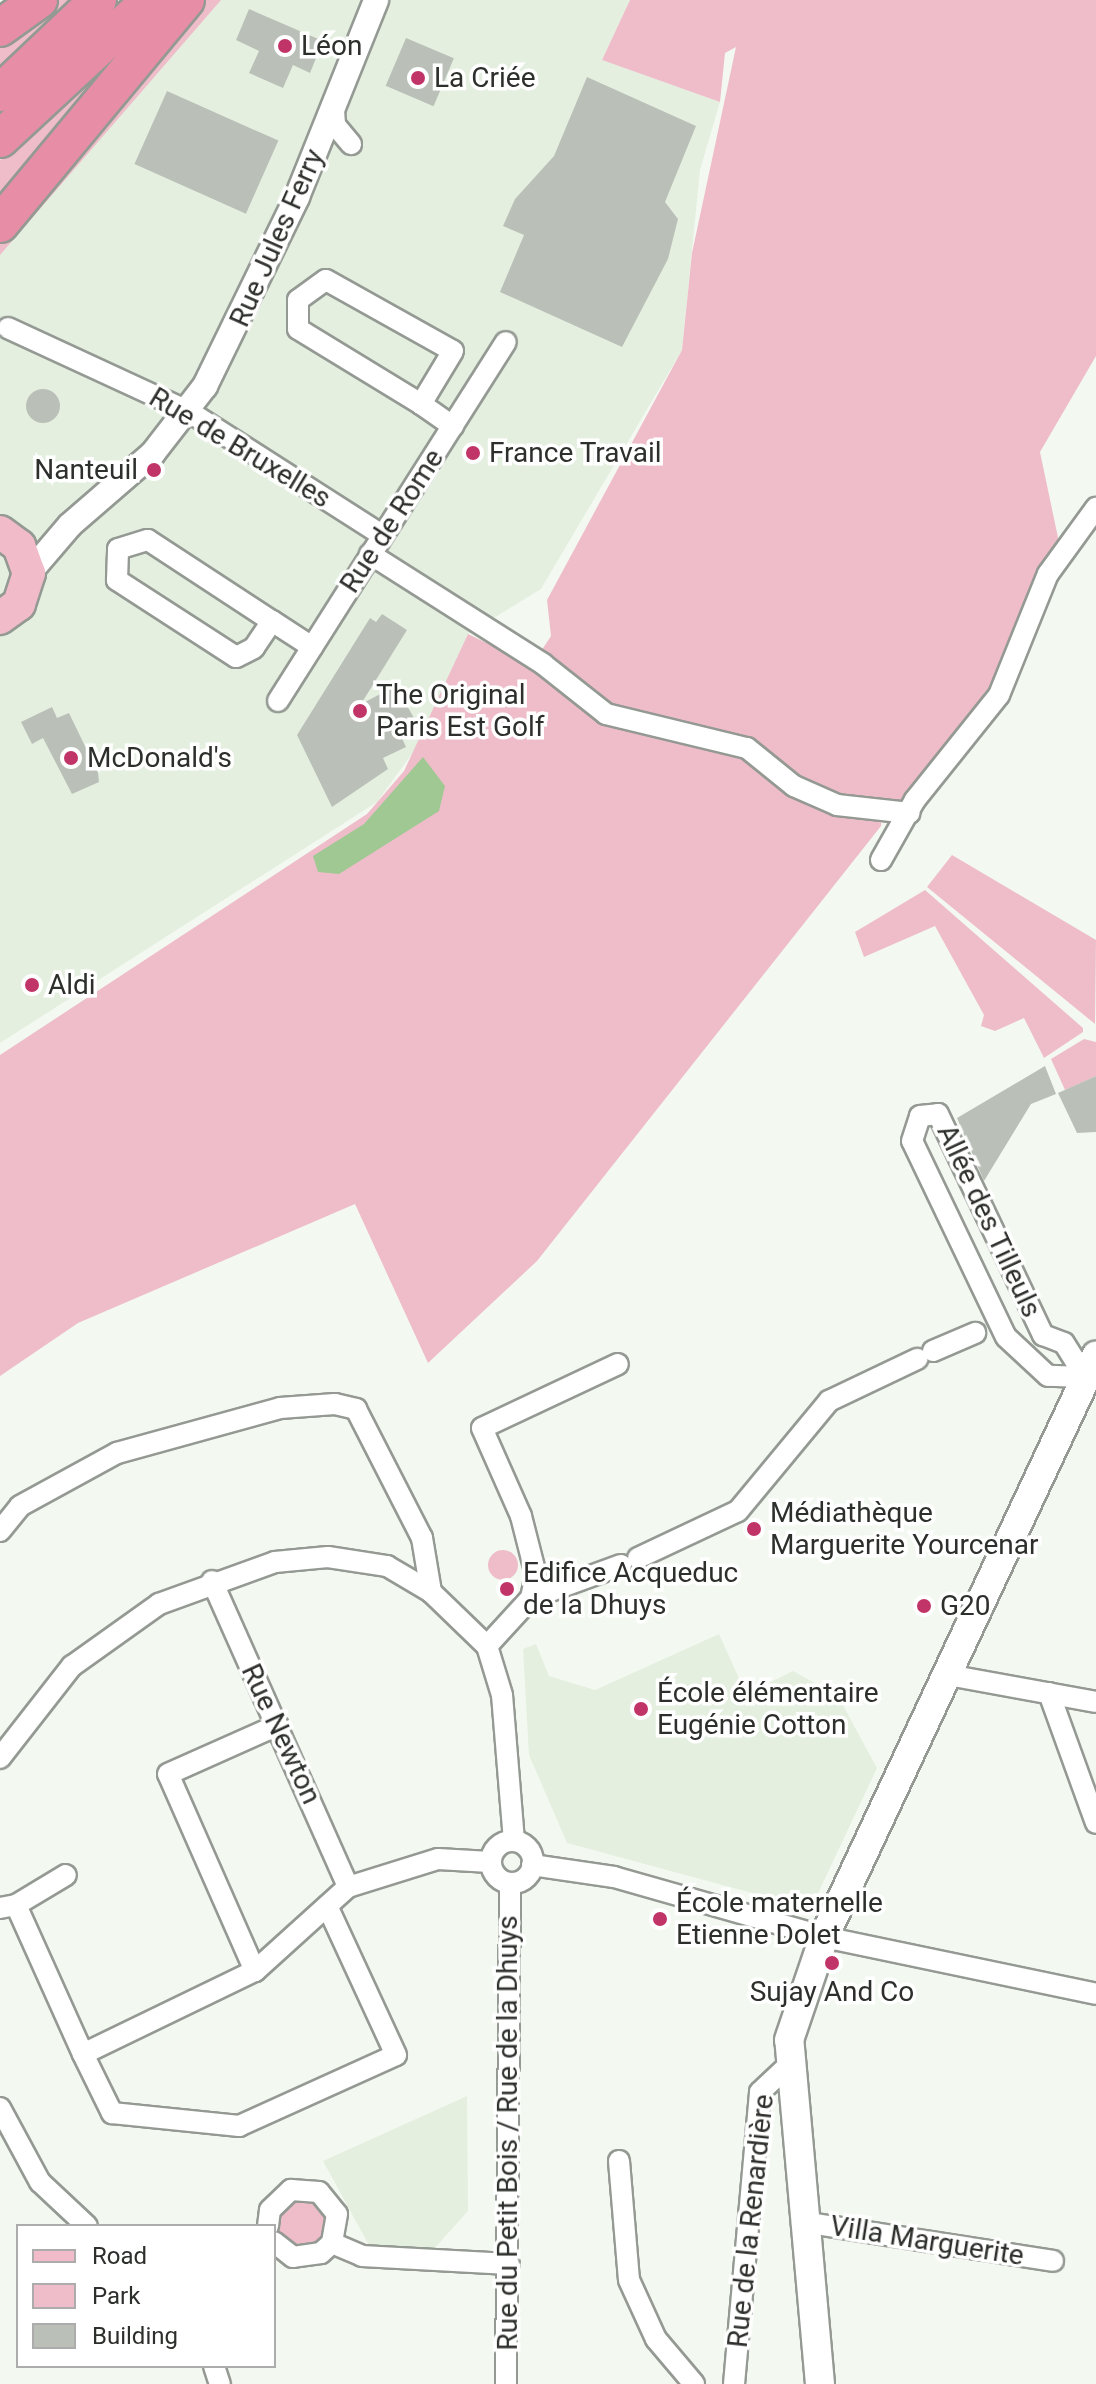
<!DOCTYPE html>
<meta charset="utf-8">
<style>
body{margin:0}
#map{position:relative;width:1096px;height:2384px;overflow:hidden;background:#f3f9f1;font-family:Roboto,sans-serif}
div>[style]{position:absolute}
.built>*{inset:0;background:#e4efe0}
.green>*{inset:0;background:#eebdc9}
.round{border-radius:50%}
.water>*{inset:0;background:#9fc893}
.building>*{inset:0;background:#bac0b8;transform-origin:0 0}
.roads{filter:drop-shadow(2px 0 #949a93) drop-shadow(-2px 0 #949a93) drop-shadow(0 2px #949a93) drop-shadow(0 -2px #949a93)}
.minor>*{height:20px;margin:-10px;padding:0 10px;transform-origin:10px;border-radius:10px;background:#fff}
.minor>.ring{margin:-10px;padding:0;box-sizing:content-box;background:none;border:20px solid #fff;border-radius:50%}
.tertiary>*{height:24px;margin:-12px;padding:0 12px;transform-origin:12px;border-radius:12px;background:#fff}
.secondary>*{height:28px;margin:-14px;padding:0 14px;transform-origin:14px;border-radius:14px;background:#fff}
.primary>*{height:32px;margin:-16px;padding:0 16px;transform-origin:16px;border-radius:16px;background:#f1bbca}
.motorway>*{height:36px;margin:-18px;padding:0 18px;transform-origin:18px;border-radius:18px;background:#e78ea6}
.dots>*{width:22px;height:22px;translate:-50% -50%;box-sizing:border-box;border:4px solid #fff;border-radius:50%}
span{translate:-50% -50%;white-space:nowrap;text-align:center;line-height:1.15;-webkit-text-stroke:7px #fff;paint-order:stroke}
.poi-label{font-size:28px;color:#2d2f2c}
.left{translate:0 -50%;text-align:left}
.right{translate:-100% -50%;text-align:right}
.street-label{font-size:28px;color:#2d2f2c}
.legend{position:absolute;left:16px;top:2224px;width:260px;height:144px;box-sizing:border-box;background:#fff;border:2px solid #abacab;margin:0;padding:10px 14px;list-style:none;font-size:24px;color:#2d2f2c}
.legend li{display:flex;align-items:center;gap:16px;height:40px}
.legend b{width:40px;border:2px solid #abacab}
</style>
<div id="map">
<div class="built">
<i style="clip-path:polygon(211px 0,630px 0,602px 60px,720px 102px,700px 170px,682px 350px,541px 589px,468px 634px,417px 747px,377px 802px,0 1043px,0 241px)"></i>
<i style="clip-path:polygon(719px 1634px,746px 1694px,793px 1671px,838px 1696px,877px 1768px,814px 1902px,800px 1906px,567px 1843px,529px 1755px,523px 1649px,536px 1644px,549px 1676px,595px 1690px)"></i>
<i style="clip-path:polygon(467px 2096px,468px 2211px,434px 2249px,371px 2249px,323px 2161px)"></i>
</div>
<div class="green">
<i style="clip-path:polygon(58px 0,73px 0,0 66px,0 44px)"></i>
<i style="clip-path:polygon(194px 0,221px 0,0 255px,0 240px)"></i>
<i style="clip-path:polygon(630px 0,1096px 0,1096px 356px,1040px 452px,1060px 547px,1008px 669px,905px 800px,883px 807px,881px 826px,537px 1261px,428px 1363px,355px 1204px,78px 1323px,0 1376px,0 1055px,367px 814px,404px 771px,468px 634px,532px 665px,551px 636px,547px 600px,682px 350px,692px 253px,736px 47px,725px 53px,720px 102px,602px 60px)"></i>
<i style="clip-path:polygon(138px 28px,144px 33px,0 204px,0 160px)"></i>
<i style="clip-path:polygon(952px 855px,1096px 940px,1095px 1024px,927px 887px)"></i>
<i style="clip-path:polygon(925px 890px,1083px 1028px,1083px 1032px,1044px 1058px,1024px 1018px,995px 1031px,981px 1026px,984px 1015px,935px 926px,864px 957px,855px 932px)"></i>
<i style="clip-path:polygon(1084px 1039px,1096px 1042px,1096px 1076px,1065px 1090px,1051px 1059px)"></i>
<i class="round" style="left:488px;top:1550px;width:30px;height:30px"></i>
<i class="round" style="left:276px;top:2198px;width:50px;height:50px"></i>
</div>
<div class="water">
<i style="clip-path:polygon(423px 757px,445px 786px,439px 811px,339px 874px,318px 872px,313px 856px,364px 824px)"></i>
</div>
<div class="building">
<i style="clip-path:polygon(249px 9px,323px 41px,310px 73px,293px 65px,283px 88px,249px 73px,259px 51px,236px 40px)"></i>
<i style="left:406px;top:38px;width:52px;height:52px;rotate:23deg"></i>
<i style="clip-path:polygon(587px 77px,696px 126px,665px 202px,678px 219px,668px 259px,622px 347px,500px 292px,524px 235px,503px 226px,515px 199px,554px 156px)"></i>
<i style="left:167px;top:91px;width:122px;height:80px;rotate:24deg"></i>
<i class="round" style="left:26px;top:389px;width:34px;height:34px"></i>
<i style="clip-path:polygon(382px 614px,407px 630px,361px 704px,396px 686px,419px 727px,401px 736px,406px 747px,383px 758px,388px 769px,332px 807px,297px 735px,370px 618px,376px 622px)"></i>
<i style="clip-path:polygon(52px 707px,57px 718px,69px 713px,98px 773px,99px 782px,72px 794px,43px 738px,32px 744px,21px 722px)"></i>
<i style="clip-path:polygon(1045px 1066px,1056px 1094px,1031px 1104px,984px 1181px,957px 1118px)"></i>
<i style="clip-path:polygon(1096px 1076px,1096px 1132px,1077px 1133px,1058px 1093px)"></i>
</div>
<div class="roads">
<div class="minor">
<i style="left:334px;top:110px;width:15px;rotate:86deg"></i>
<i style="left:335px;top:125px;width:25px;rotate:50deg"></i>
<i style="left:326px;top:280px;width:145px;rotate:29.2deg"></i>
<i style="left:453px;top:351px;width:62px;rotate:121.1deg"></i>
<i style="left:421px;top:404px;width:144px;rotate:-148.6deg"></i>
<i style="left:298px;top:329px;width:29px;rotate:-90deg"></i>
<i style="left:298px;top:300px;width:34px;rotate:-36deg"></i>
<i style="left:8px;top:328px;width:198px;rotate:24.8deg"></i>
<i style="left:188px;top:411px;width:230px;rotate:32.6deg"></i>
<i style="left:421px;top:404px;width:39px;rotate:35deg"></i>
<i style="left:370px;top:554px;width:205px;rotate:32.4deg"></i>
<i style="left:543px;top:664px;width:80px;rotate:38.4deg"></i>
<i style="left:606px;top:714px;width:145px;rotate:13.6deg"></i>
<i style="left:747px;top:748px;width:60px;rotate:39deg"></i>
<i style="left:794px;top:786px;width:47px;rotate:23.8deg"></i>
<i style="left:837px;top:805px;width:73px;rotate:6.3deg"></i>
<i style="left:272px;top:621px;width:32px;rotate:124deg"></i>
<i style="left:254px;top:648px;width:20px;rotate:153deg"></i>
<i style="left:236px;top:657px;width:142px;rotate:-147.1deg"></i>
<i style="left:117px;top:580px;width:31px;rotate:-88deg"></i>
<i style="left:118px;top:549px;width:31px;rotate:-17deg"></i>
<i style="left:148px;top:540px;width:148px;rotate:33.2deg"></i>
<i style="left:272px;top:621px;width:48px;rotate:33deg"></i>
<i style="left:278px;top:701px;width:425px;rotate:-57.6deg"></i>
<i style="left:881px;top:860px;width:69px;rotate:-60.5deg"></i>
<i style="left:915px;top:800px;width:134px;rotate:-51.3deg"></i>
<i style="left:999px;top:695px;width:131px;rotate:-68deg"></i>
<i style="left:1048px;top:574px;width:82px;rotate:-54deg"></i>
<i style="left:938px;top:1114px;width:245px;rotate:64.6deg"></i>
<i style="left:1043px;top:1335px;width:22px;rotate:21deg"></i>
<i style="left:1064px;top:1343px;width:40px;rotate:58deg"></i>
<i style="left:1085px;top:1377px;width:37px;rotate:-178deg"></i>
<i style="left:1048px;top:1376px;width:57px;rotate:-137.1deg"></i>
<i style="left:1006px;top:1337px;width:217px;rotate:-115.6deg"></i>
<i style="left:912px;top:1141px;width:26px;rotate:-72deg"></i>
<i style="left:920px;top:1116px;width:18px;rotate:-6deg"></i>
<i style="left:933px;top:1351px;width:46px;rotate:-23.2deg"></i>
<i style="left:0;top:1531px;width:32px;rotate:-51deg"></i>
<i style="left:20px;top:1506px;width:111px;rotate:-28.7deg"></i>
<i style="left:117px;top:1453px;width:169px;rotate:-15.4deg"></i>
<i style="left:280px;top:1408px;width:55px;rotate:-4.2deg"></i>
<i style="left:335px;top:1404px;width:22px;rotate:13deg"></i>
<i style="left:356px;top:1409px;width:145px;rotate:62.9deg"></i>
<i style="left:422px;top:1538px;width:55px;rotate:80.5deg"></i>
<i style="left:638px;top:1558px;width:110px;rotate:-25.2deg"></i>
<i style="left:738px;top:1511px;width:143px;rotate:-50.4deg"></i>
<i style="left:829px;top:1401px;width:98px;rotate:-25.5deg"></i>
<i style="left:212px;top:1581px;width:335px;rotate:66deg"></i>
<i style="left:531px;top:1598px;width:96px;rotate:-20.1deg"></i>
<i style="left:487px;top:1646px;width:65px;rotate:-47.5deg"></i>
<i style="left:531px;top:1598px;width:24px;rotate:-78deg"></i>
<i style="left:536px;top:1575px;width:61px;rotate:-104.3deg"></i>
<i style="left:521px;top:1516px;width:96px;rotate:-113.9deg"></i>
<i style="left:482px;top:1428px;width:150px;rotate:-25.2deg"></i>
<i style="left:948px;top:1675px;width:150px;rotate:10.3deg"></i>
<i style="left:1049px;top:1693px;width:138px;rotate:70.1deg"></i>
<i style="left:0;top:1758px;width:117px;rotate:-52deg"></i>
<i style="left:72px;top:1666px;width:107px;rotate:-35.5deg"></i>
<i style="left:159px;top:1604px;width:123px;rotate:-19.9deg"></i>
<i style="left:275px;top:1562px;width:53px;rotate:-5.4deg"></i>
<i style="left:328px;top:1557px;width:60px;rotate:8.7deg"></i>
<i style="left:387px;top:1566px;width:51px;rotate:30.6deg"></i>
<i style="left:431px;top:1592px;width:78px;rotate:44deg"></i>
<i style="left:487px;top:1646px;width:51px;rotate:73deg"></i>
<i style="left:502px;top:1695px;width:146px;rotate:85.3deg"></i>
<i class="ring" style="left:491px;top:1841px;width:22px;height:22px"></i>
<i style="left:532px;top:1865px;width:83px;rotate:8.3deg"></i>
<i style="left:614px;top:1877px;width:218px;rotate:15.9deg"></i>
<i style="left:824px;top:1937px;width:278px;rotate:11.8deg"></i>
<i style="left:16px;top:1905px;width:58px;rotate:-31deg"></i>
<i style="left:0;top:1908px;width:16px;rotate:-11deg"></i>
<i style="left:16px;top:1905px;width:163px;rotate:65.8deg"></i>
<i style="left:83px;top:2054px;width:191px;rotate:-25.8deg"></i>
<i style="left:255px;top:1971px;width:125px;rotate:-42.1deg"></i>
<i style="left:348px;top:1887px;width:94px;rotate:-17.3deg"></i>
<i style="left:438px;top:1859px;width:52px;rotate:3.3deg"></i>
<i style="left:255px;top:1971px;width:215px;rotate:-113.8deg"></i>
<i style="left:168px;top:1774px;width:120px;rotate:-24deg"></i>
<i style="left:83px;top:2054px;width:66px;rotate:63.8deg"></i>
<i style="left:112px;top:2113px;width:128px;rotate:5.8deg"></i>
<i style="left:239px;top:2126px;width:172px;rotate:-24.3deg"></i>
<i style="left:396px;top:2055px;width:164px;rotate:-114.8deg"></i>
<i style="left:0;top:2108px;width:84px;rotate:61.6deg"></i>
<i style="left:40px;top:2182px;width:64px;rotate:43.1deg"></i>
<i style="left:619px;top:2161px;width:119px;rotate:85.2deg"></i>
<i style="left:629px;top:2280px;width:65px;rotate:65.4deg"></i>
<i style="left:656px;top:2339px;width:59px;rotate:49.8deg"></i>
<i style="left:802px;top:2222px;width:254px;rotate:8.8deg"></i>
<i style="left:268px;top:2226px;width:16px;rotate:-83deg"></i>
<i style="left:270px;top:2210px;width:29px;rotate:-44deg"></i>
<i style="left:291px;top:2190px;width:28px;rotate:4deg"></i>
<i style="left:319px;top:2192px;width:28px;rotate:51deg"></i>
<i style="left:337px;top:2214px;width:29px;rotate:100deg"></i>
<i style="left:332px;top:2243px;width:15px;rotate:138deg"></i>
<i style="left:321px;top:2253px;width:28px;rotate:172deg"></i>
<i style="left:293px;top:2257px;width:24px;rotate:-142deg"></i>
<i style="left:332px;top:2243px;width:33px;rotate:23deg"></i>
<i style="left:362px;top:2256px;width:147px;rotate:3.1deg"></i>
<i style="left:214px;top:2366px;width:19px;rotate:72deg"></i>
<i style="left:506px;top:2384px;width:501px;rotate:-89.54deg"></i>
<i style="left:734px;top:2384px;width:293px;rotate:-84.9deg"></i>
<i style="left:760px;top:2092px;width:35px;rotate:-43deg"></i>
</div>
<div class="tertiary">
<i style="left:29px;top:573px;width:63px;rotate:-49.5deg"></i>
<i style="left:70px;top:525px;width:110px;rotate:-40.9deg"></i>
<i style="left:153px;top:453px;width:85px;rotate:-52.2deg"></i>
<i style="left:205px;top:386px;width:210px;rotate:-64deg"></i>
<i style="left:297px;top:197px;width:212px;rotate:-68.1deg"></i>
</div>
<div class="secondary">
<i style="left:820px;top:2384px;width:345px;rotate:-95.1deg"></i>
<i style="left:789px;top:2040px;width:109px;rotate:-71.2deg"></i>
<i style="left:824px;top:1937px;width:642px;rotate:-64.91deg"></i>
</div>
<div class="primary">
<i style="left:0;top:532px;width:24px;rotate:36deg"></i>
<i style="left:19px;top:546px;width:29px;rotate:70deg"></i>
<i style="left:29px;top:573px;width:33px;rotate:108deg"></i>
<i style="left:19px;top:604px;width:24px;rotate:144deg"></i>
</div>
<div class="motorway">
<i style="left:0;top:28px;width:48px;rotate:-35.7deg"></i>
<i style="left:0;top:93px;width:135px;rotate:-43.5deg"></i>
<i style="left:0;top:139px;width:205px;rotate:-42.8deg"></i>
<i style="left:0;top:224px;width:291px;rotate:-50.3deg"></i>
</div>
</div>
<div class="dots">
<i style="left:285px;top:46px;background:#c13468"></i>
<i style="left:418px;top:78px;background:#c13468"></i>
<i style="left:473px;top:453px;background:#c13468"></i>
<i style="left:154px;top:470px;background:#c13468"></i>
<i style="left:360px;top:711px;background:#c13468"></i>
<i style="left:71px;top:758px;background:#c13468"></i>
<i style="left:32px;top:985px;background:#c13468"></i>
<i style="left:754px;top:1529px;background:#c13468"></i>
<i style="left:507px;top:1589px;background:#c13468"></i>
<i style="left:924px;top:1606px;background:#c13468"></i>
<i style="left:641px;top:1709px;background:#c13468"></i>
<i style="left:660px;top:1919px;background:#c13468"></i>
<i style="left:832px;top:1963px;background:#c13468"></i>
</div>
<div class="poi-label">
<span class="left" style="left:301px;top:46px">Léon</span>
<span class="left" style="left:434px;top:78px">La Criée</span>
<span class="left" style="left:489px;top:453px">France Travail</span>
<span class="right" style="left:138px;top:470px">Nanteuil</span>
<span class="left" style="left:376px;top:711px">The Original<br>Paris Est Golf</span>
<span class="left" style="left:87px;top:758px">McDonald's</span>
<span class="left" style="left:48px;top:985px">Aldi</span>
<span class="left" style="left:770px;top:1529px">Médiathèque<br>Marguerite Yourcenar</span>
<span class="left" style="left:523px;top:1589px">Edifice Acqueduc<br>de la Dhuys</span>
<span class="left" style="left:940px;top:1606px">G20</span>
<span class="left" style="left:657px;top:1709px">École élémentaire<br>Eugénie Cotton</span>
<span class="left" style="left:676px;top:1919px">École maternelle<br>Etienne Dolet</span>
<span style="left:832px;top:1992px">Sujay And Co</span>
</div>
<div class="street-label">
<span style="left:277px;top:238px;rotate:-66deg">Rue Jules Ferry</span>
<span style="left:240px;top:448px;rotate:31deg">Rue de Bruxelles</span>
<span style="left:392px;top:521px;rotate:-57deg">Rue de Rome</span>
<span style="left:989px;top:1221px;rotate:65deg">Allée des Tilleuls</span>
<span style="left:281px;top:1734px;rotate:65deg">Rue Newton</span>
<span style="left:508px;top:2133px;rotate:-90deg">Rue du Petit Bois / Rue de la Dhuys</span>
<span style="left:751px;top:2221px;rotate:-84deg">Rue de la Renardière</span>
<span style="left:927px;top:2241px;rotate:9deg">Villa Marguerite</span>
</div>
<ul class="legend">
<li><b style="height:10px;background:#f1bbca"></b>Road</li>
<li><b style="height:22px;background:#eebdc9"></b>Park</li>
<li><b style="height:22px;background:#bac0b8"></b>Building</li>
</ul>
</div>
